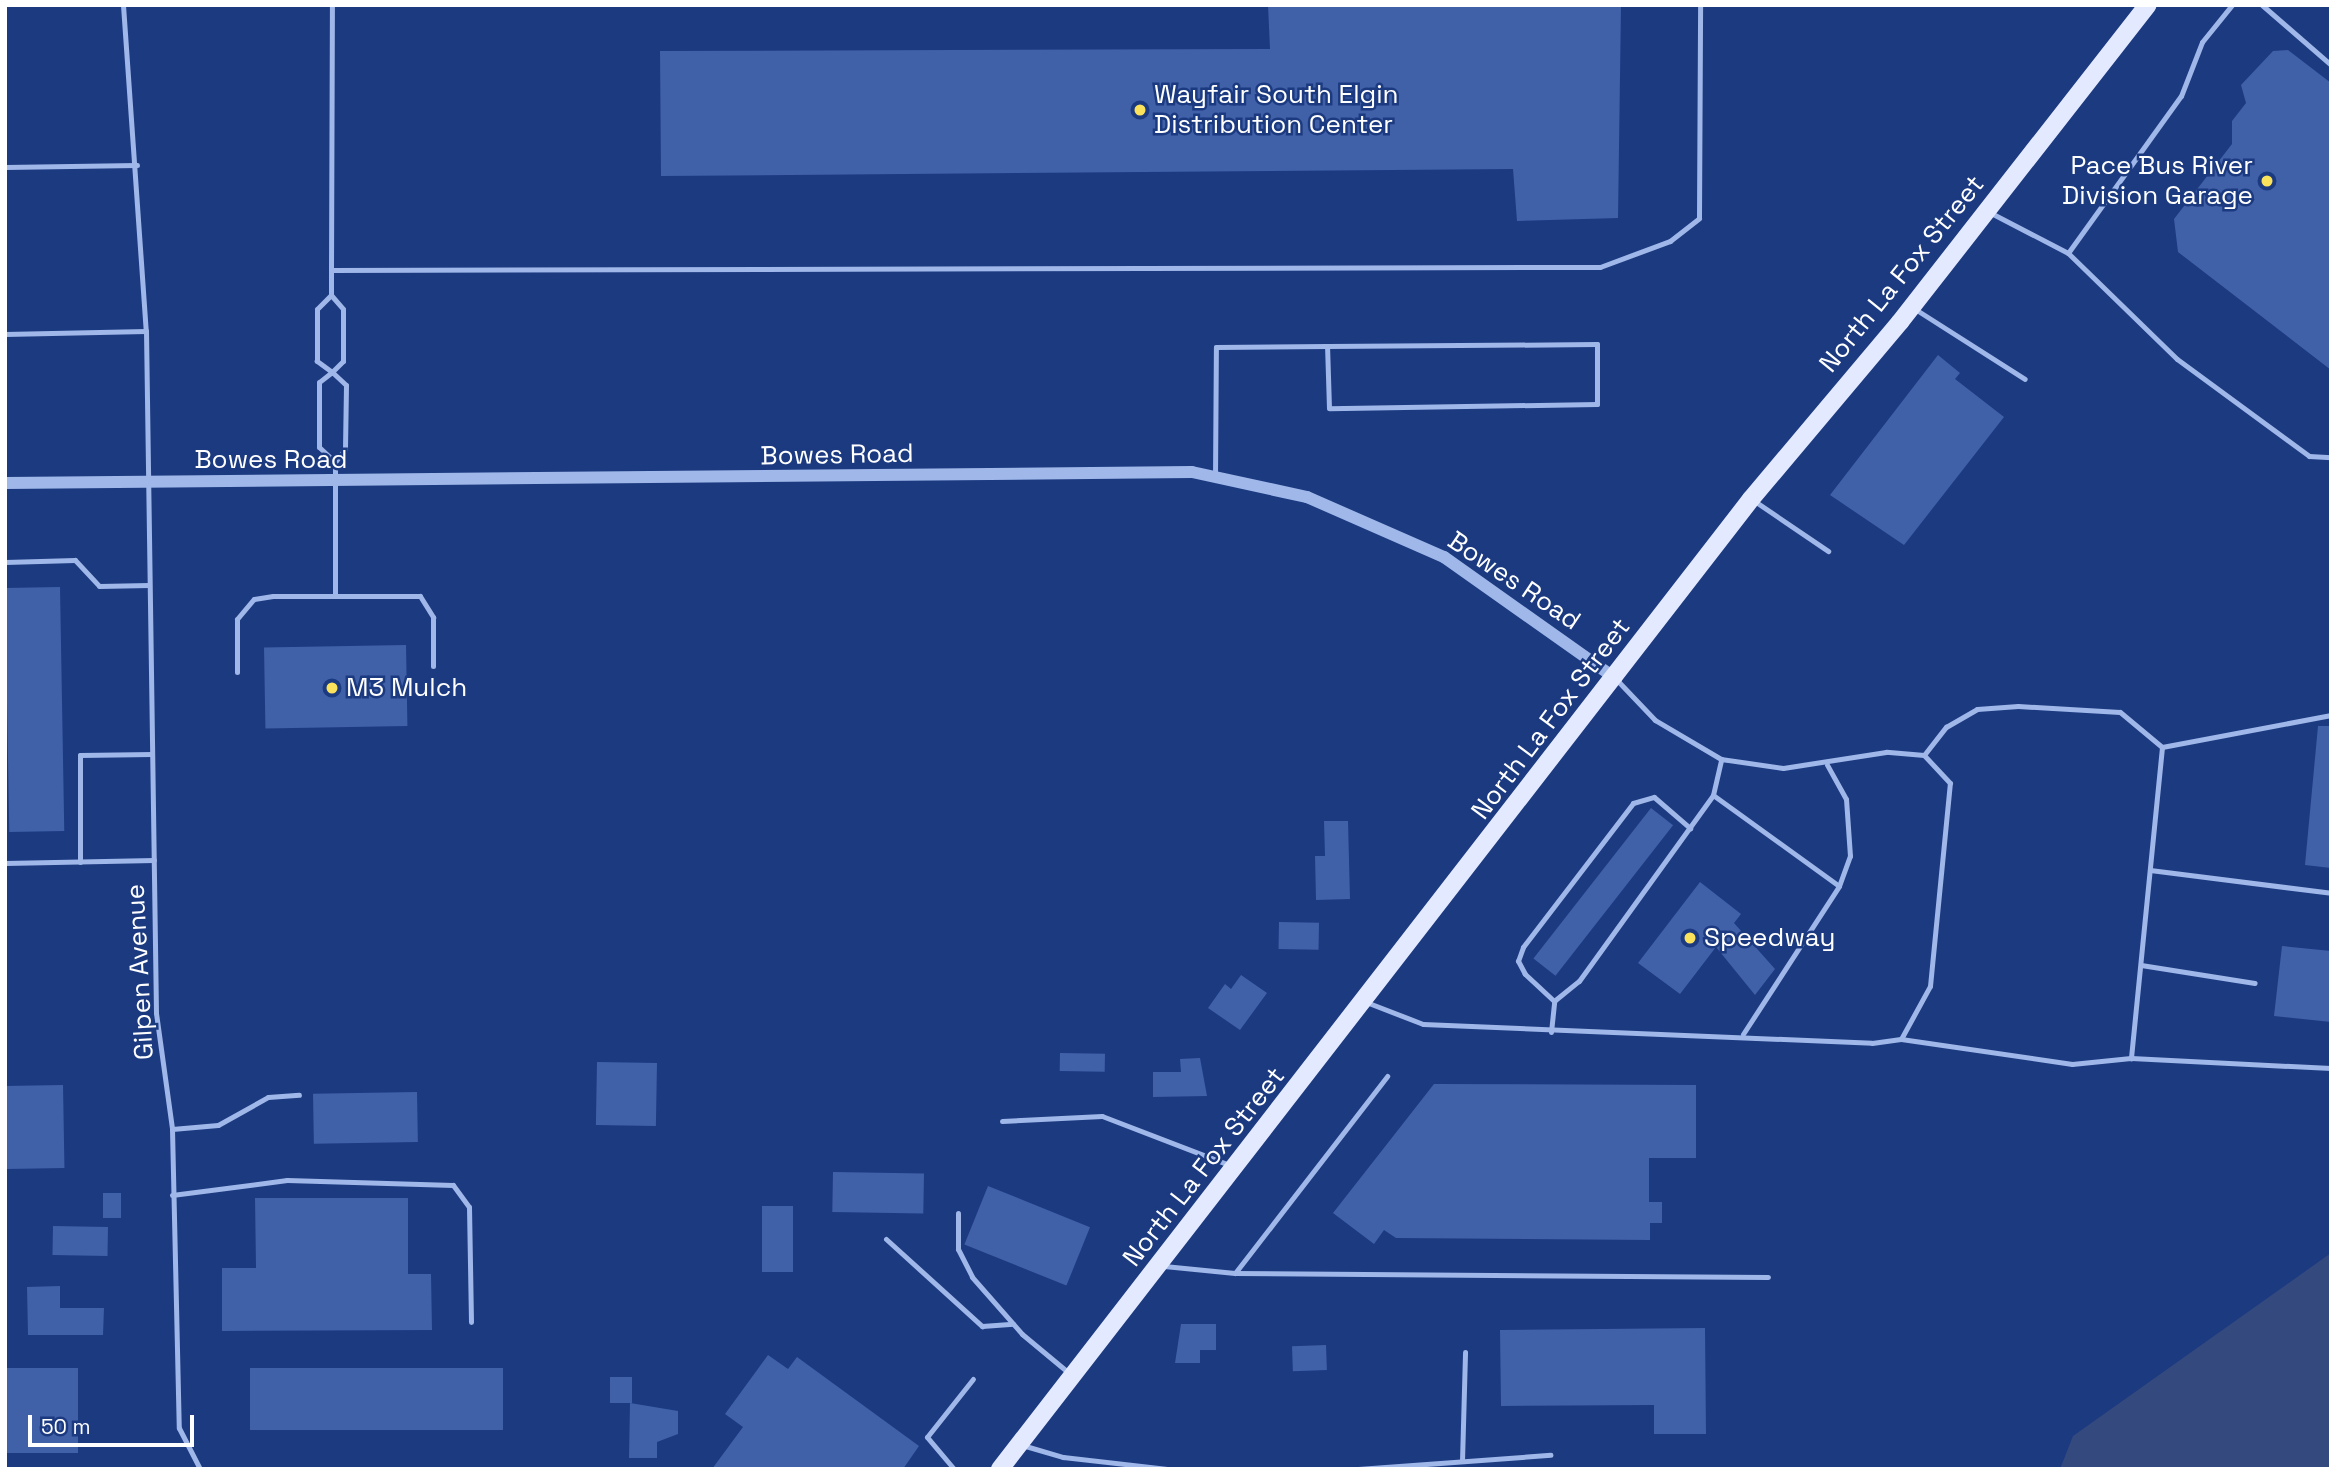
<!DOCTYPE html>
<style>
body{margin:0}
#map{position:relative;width:2336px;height:1474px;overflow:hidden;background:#1c3a80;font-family:"Space Grotesk",sans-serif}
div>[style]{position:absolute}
.water>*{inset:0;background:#344a7e}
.building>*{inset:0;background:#4060a8;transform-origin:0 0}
.service>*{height:5px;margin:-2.5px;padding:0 2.5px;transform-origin:2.5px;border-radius:2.5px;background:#9fb7e9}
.tertiary>*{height:12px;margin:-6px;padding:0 6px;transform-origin:6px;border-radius:6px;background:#9fb7e9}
.primary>*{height:18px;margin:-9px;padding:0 9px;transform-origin:9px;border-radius:9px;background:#e3e9fe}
.dots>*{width:19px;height:19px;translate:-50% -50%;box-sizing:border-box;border:4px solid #1c3a80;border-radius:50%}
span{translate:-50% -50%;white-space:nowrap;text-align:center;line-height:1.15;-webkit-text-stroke:5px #1c3a80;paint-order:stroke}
.poi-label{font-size:26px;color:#fff}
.left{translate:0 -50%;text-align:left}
.right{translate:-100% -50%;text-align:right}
.street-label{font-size:26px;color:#fff}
.frame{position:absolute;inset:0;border:7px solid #fff;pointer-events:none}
.scale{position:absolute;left:28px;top:1415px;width:166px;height:32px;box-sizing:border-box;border:4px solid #fff;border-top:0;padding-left:9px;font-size:21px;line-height:24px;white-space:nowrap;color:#fff;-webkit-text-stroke:5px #1c3a80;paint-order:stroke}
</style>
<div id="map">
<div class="water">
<i style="clip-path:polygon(2331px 1253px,2331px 1469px,2060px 1469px,2073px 1436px)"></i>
</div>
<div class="building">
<i style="clip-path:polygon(1268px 5px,1621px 5px,1618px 218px,1517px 221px,1513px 169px,661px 176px,660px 51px,1270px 49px)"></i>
<i style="clip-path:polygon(2288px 50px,2331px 83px,2331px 370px,2178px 252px,2174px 219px,2232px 144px,2232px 121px,2246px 103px,2241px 85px,2273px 51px)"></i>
<i style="clip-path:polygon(1938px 355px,1960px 373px,1955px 379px,2004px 417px,1904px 545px,1830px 495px)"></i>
<i style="left:60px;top:587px;width:244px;height:55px;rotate:89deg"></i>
<i style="left:406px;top:645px;width:81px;height:142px;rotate:89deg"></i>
<i style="clip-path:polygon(2318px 726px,2331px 726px,2331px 868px,2305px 865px)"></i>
<i style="left:1651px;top:808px;width:28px;height:191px;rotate:38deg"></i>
<i style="clip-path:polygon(1324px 821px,1348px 821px,1350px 899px,1316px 900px,1315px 856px,1325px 856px)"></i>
<i style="clip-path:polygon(1700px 882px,1741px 914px,1734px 923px,1775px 969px,1755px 995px,1716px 947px,1680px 994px,1638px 963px)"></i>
<i style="left:1279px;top:922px;width:40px;height:27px;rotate:1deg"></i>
<i style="clip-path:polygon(2282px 946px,2331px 951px,2331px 1022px,2274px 1016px)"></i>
<i style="clip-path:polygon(1241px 975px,1267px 993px,1240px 1030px,1208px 1008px,1225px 984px,1231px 989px)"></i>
<i style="left:1060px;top:1053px;width:45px;height:18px;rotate:1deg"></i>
<i style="clip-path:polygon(1200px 1058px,1207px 1096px,1153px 1097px,1153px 1072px,1181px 1072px,1180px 1059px)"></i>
<i style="left:597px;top:1062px;width:60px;height:63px;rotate:1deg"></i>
<i style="clip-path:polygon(1434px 1084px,1696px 1085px,1696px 1158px,1649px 1158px,1649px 1202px,1662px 1202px,1662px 1223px,1650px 1223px,1650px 1240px,1396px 1238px,1384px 1230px,1374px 1244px,1333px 1213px)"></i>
<i style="left:63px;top:1085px;width:83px;height:58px;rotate:89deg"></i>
<i style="left:417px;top:1092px;width:50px;height:104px;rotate:89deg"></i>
<i style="left:833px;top:1172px;width:91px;height:40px;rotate:1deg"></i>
<i style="left:988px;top:1186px;width:110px;height:63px;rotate:22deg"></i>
<i style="left:103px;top:1193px;width:18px;height:25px"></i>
<i style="clip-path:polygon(255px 1198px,408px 1198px,408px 1274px,431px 1274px,432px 1330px,222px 1331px,222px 1268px,256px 1268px)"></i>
<i style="left:762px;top:1206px;width:31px;height:66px"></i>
<i style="left:53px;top:1226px;width:55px;height:29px;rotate:1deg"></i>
<i style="clip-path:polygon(60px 1286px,60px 1308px,104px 1308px,103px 1335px,28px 1335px,27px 1287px)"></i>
<i style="clip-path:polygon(1181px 1324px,1216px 1324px,1216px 1350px,1200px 1350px,1200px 1363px,1175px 1363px)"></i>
<i style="clip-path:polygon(1705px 1328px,1706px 1434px,1654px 1434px,1654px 1405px,1501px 1406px,1500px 1330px)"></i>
<i style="left:1326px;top:1345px;width:25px;height:34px;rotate:88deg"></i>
<i style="clip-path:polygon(768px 1355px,788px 1369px,797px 1357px,919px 1446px,903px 1469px,712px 1469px,743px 1427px,725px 1414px)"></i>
<i style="left:5px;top:1368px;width:73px;height:85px"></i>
<i style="left:503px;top:1368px;width:62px;height:253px;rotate:90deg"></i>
<i style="left:610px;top:1377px;width:22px;height:26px"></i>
<i style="clip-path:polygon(630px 1403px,678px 1411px,678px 1434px,657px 1442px,657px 1458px,629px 1458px)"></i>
</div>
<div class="service">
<i style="left:123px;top:5px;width:327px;rotate:86deg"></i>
<i style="left:2262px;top:5px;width:91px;rotate:41deg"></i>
<i style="left:5px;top:167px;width:132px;rotate:-0.9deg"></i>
<i style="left:1989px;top:212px;width:89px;rotate:27.4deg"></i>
<i style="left:2068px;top:253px;width:193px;rotate:-54.3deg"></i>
<i style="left:2181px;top:96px;width:58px;rotate:-68.7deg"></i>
<i style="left:2202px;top:42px;width:48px;rotate:-51deg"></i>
<i style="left:2068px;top:253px;width:152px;rotate:44.2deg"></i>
<i style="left:2177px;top:359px;width:164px;rotate:36.3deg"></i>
<i style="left:2309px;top:456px;width:22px;rotate:3deg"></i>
<i style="left:331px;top:270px;width:265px;rotate:-89.8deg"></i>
<i style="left:331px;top:295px;width:25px;rotate:-90deg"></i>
<i style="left:331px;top:270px;width:1269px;rotate:-0.14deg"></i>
<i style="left:1600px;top:267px;width:75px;rotate:-20.4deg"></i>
<i style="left:1670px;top:241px;width:37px;rotate:-38deg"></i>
<i style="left:1699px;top:218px;width:213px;rotate:-89.7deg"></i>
<i style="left:331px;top:295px;width:18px;rotate:49deg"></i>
<i style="left:343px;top:309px;width:52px;rotate:90deg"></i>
<i style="left:343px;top:361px;width:16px;rotate:135deg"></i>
<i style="left:332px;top:372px;width:19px;rotate:-144deg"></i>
<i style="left:317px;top:361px;width:52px;rotate:-90deg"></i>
<i style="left:317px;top:309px;width:20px;rotate:-45deg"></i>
<i style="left:1915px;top:309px;width:130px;rotate:32.5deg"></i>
<i style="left:5px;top:334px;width:141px;rotate:-1.2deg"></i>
<i style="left:146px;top:331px;width:682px;rotate:89.16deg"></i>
<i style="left:156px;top:1013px;width:117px;rotate:82.1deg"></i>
<i style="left:172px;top:1129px;width:299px;rotate:88.7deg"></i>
<i style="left:179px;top:1428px;width:46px;rotate:62.9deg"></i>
<i style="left:1215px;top:477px;width:130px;rotate:-89.6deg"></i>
<i style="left:1216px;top:347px;width:111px;rotate:-0.5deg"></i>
<i style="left:1327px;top:346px;width:270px;rotate:-0.4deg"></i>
<i style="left:1597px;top:344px;width:60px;rotate:90deg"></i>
<i style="left:1597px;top:404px;width:268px;rotate:179.1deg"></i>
<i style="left:1329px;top:408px;width:62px;rotate:-91.8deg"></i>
<i style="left:1753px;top:500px;width:91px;rotate:34.2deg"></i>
<i style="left:5px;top:562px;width:70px;rotate:-1.6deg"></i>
<i style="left:75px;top:560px;width:35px;rotate:47deg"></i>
<i style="left:99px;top:586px;width:50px;rotate:-1.1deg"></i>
<i style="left:335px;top:595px;width:133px;rotate:-90deg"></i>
<i style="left:335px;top:462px;width:16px;rotate:-52deg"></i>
<i style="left:345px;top:449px;width:64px;rotate:-89.1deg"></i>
<i style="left:346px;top:385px;width:19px;rotate:-137deg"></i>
<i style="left:332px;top:372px;width:16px;rotate:142deg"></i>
<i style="left:319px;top:382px;width:65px;rotate:90deg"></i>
<i style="left:319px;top:447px;width:22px;rotate:43deg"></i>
<i style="left:237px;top:672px;width:53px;rotate:-90deg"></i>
<i style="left:237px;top:619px;width:26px;rotate:-50deg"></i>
<i style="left:254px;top:599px;width:19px;rotate:-9deg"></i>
<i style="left:273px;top:596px;width:147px"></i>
<i style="left:420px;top:596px;width:25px;rotate:58deg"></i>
<i style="left:433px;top:617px;width:49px;rotate:90deg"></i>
<i style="left:2162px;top:747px;width:172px;rotate:-10.7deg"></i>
<i style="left:1924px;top:755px;width:36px;rotate:-52deg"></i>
<i style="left:1946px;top:727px;width:36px;rotate:-30deg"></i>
<i style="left:1977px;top:709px;width:41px;rotate:-4.2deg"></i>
<i style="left:2018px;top:706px;width:102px;rotate:3.4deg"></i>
<i style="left:2120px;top:712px;width:55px;rotate:39.8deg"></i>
<i style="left:2162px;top:747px;width:313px;rotate:95.7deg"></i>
<i style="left:1713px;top:795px;width:155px;rotate:35.8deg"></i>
<i style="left:80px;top:862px;width:107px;rotate:-90deg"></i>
<i style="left:80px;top:755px;width:72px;rotate:-0.8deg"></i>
<i style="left:5px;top:863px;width:149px;rotate:-1.2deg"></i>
<i style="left:2150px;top:870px;width:182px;rotate:7.2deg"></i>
<i style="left:2141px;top:965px;width:115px;rotate:9deg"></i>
<i style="left:1554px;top:1001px;width:40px;rotate:-137deg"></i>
<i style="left:1525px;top:974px;width:15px;rotate:-118deg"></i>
<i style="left:1518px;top:961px;width:15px;rotate:-70deg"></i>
<i style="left:1523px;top:947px;width:181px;rotate:-52.6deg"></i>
<i style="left:1633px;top:803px;width:22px;rotate:-16deg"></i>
<i style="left:1654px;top:797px;width:48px;rotate:40.7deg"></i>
<i style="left:1366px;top:1002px;width:61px;rotate:21.1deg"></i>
<i style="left:1423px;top:1024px;width:449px;rotate:2.4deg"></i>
<i style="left:1872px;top:1043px;width:29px;rotate:-8deg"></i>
<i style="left:1901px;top:1039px;width:60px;rotate:-61.3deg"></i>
<i style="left:1930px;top:986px;width:204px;rotate:-84.4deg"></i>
<i style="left:1950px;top:783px;width:38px;rotate:-133deg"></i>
<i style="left:1924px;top:755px;width:38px;rotate:-175deg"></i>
<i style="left:1886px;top:752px;width:104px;rotate:171.2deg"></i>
<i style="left:1783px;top:768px;width:63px;rotate:-171.7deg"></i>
<i style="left:1721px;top:759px;width:77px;rotate:-149.4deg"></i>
<i style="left:1655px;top:720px;width:57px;rotate:-133.6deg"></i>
<i style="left:1551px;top:1032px;width:31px;rotate:-84deg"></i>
<i style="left:1554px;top:1001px;width:32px;rotate:-39deg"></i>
<i style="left:1579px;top:981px;width:229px;rotate:-54.2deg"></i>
<i style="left:1713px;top:795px;width:37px;rotate:-77deg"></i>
<i style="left:1743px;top:1034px;width:176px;rotate:-57deg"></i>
<i style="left:1839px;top:886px;width:32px;rotate:-70deg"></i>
<i style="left:1850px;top:856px;width:57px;rotate:-94deg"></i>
<i style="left:1846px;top:799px;width:39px;rotate:-119deg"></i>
<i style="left:1901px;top:1039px;width:173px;rotate:8.3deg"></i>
<i style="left:2072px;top:1064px;width:59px;rotate:-5.8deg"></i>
<i style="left:2131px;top:1058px;width:200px;rotate:2.9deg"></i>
<i style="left:1002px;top:1121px;width:100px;rotate:-2.9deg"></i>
<i style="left:1102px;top:1116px;width:139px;rotate:21deg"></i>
<i style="left:172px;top:1129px;width:46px;rotate:-5deg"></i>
<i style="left:218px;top:1125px;width:57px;rotate:-29.2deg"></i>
<i style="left:268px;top:1097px;width:31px;rotate:-4deg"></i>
<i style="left:172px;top:1195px;width:116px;rotate:-7.4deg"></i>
<i style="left:287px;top:1180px;width:166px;rotate:1.7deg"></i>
<i style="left:453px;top:1185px;width:27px;rotate:54deg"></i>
<i style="left:469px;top:1207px;width:115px;rotate:89deg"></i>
<i style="left:958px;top:1213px;width:36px;rotate:90deg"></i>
<i style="left:958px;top:1249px;width:31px;rotate:63deg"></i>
<i style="left:972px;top:1277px;width:76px;rotate:48.7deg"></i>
<i style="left:1022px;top:1334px;width:61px;rotate:39.7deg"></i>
<i style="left:886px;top:1239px;width:130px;rotate:42.2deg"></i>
<i style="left:982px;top:1326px;width:31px;rotate:-4deg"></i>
<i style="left:1164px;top:1266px;width:71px;rotate:5.6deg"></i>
<i style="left:1235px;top:1273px;width:533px;rotate:0.43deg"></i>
<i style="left:1235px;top:1273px;width:249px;rotate:-52.3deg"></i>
<i style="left:1022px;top:1445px;width:43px;rotate:16.3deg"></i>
<i style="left:1063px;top:1457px;width:107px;rotate:6.5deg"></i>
<i style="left:1462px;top:1461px;width:109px;rotate:-88.4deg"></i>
<i style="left:954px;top:1469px;width:42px;rotate:-130.2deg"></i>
<i style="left:927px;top:1437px;width:74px;rotate:-51.6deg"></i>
<i style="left:1358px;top:1469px;width:193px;rotate:-4.2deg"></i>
</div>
<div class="tertiary">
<i style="left:5px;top:483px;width:1187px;rotate:-0.53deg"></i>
<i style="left:1192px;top:472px;width:118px;rotate:12.3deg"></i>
<i style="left:1307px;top:497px;width:150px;rotate:23.7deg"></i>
<i style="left:1444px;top:557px;width:211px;rotate:35.3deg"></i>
</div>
<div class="primary">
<i style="left:1000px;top:1469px;width:1227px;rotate:-52.25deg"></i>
<i style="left:1751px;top:499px;width:231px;rotate:-49.9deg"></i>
<i style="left:1900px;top:322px;width:402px;rotate:-52deg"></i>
</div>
<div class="dots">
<i style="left:1140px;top:110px;background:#fae25d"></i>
<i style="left:2267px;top:181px;background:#fae25d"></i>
<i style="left:332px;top:688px;background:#fae25d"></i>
<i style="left:1690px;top:938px;background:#fae25d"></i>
</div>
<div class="poi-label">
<span class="left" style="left:1154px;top:110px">Wayfair South Elgin<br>Distribution Center</span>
<span class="right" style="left:2253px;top:181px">Pace Bus River<br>Division Garage</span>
<span class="left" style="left:346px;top:688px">M3 Mulch</span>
<span class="left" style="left:1704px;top:938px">Speedway</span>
</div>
<div class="street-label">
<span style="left:1902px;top:274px;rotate:-51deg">North La Fox Street</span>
<span style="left:837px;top:455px;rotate:-1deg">Bowes Road</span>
<span style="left:271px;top:460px">Bowes Road</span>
<span style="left:1514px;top:581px;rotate:34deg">Bowes Road</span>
<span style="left:1551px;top:719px;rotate:-53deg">North La Fox Street</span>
<span style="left:140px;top:972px;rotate:-93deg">Gilpen Avenue</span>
<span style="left:1204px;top:1167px;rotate:-52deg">North La Fox Street</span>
</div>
<div class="frame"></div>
<div class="scale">50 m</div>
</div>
